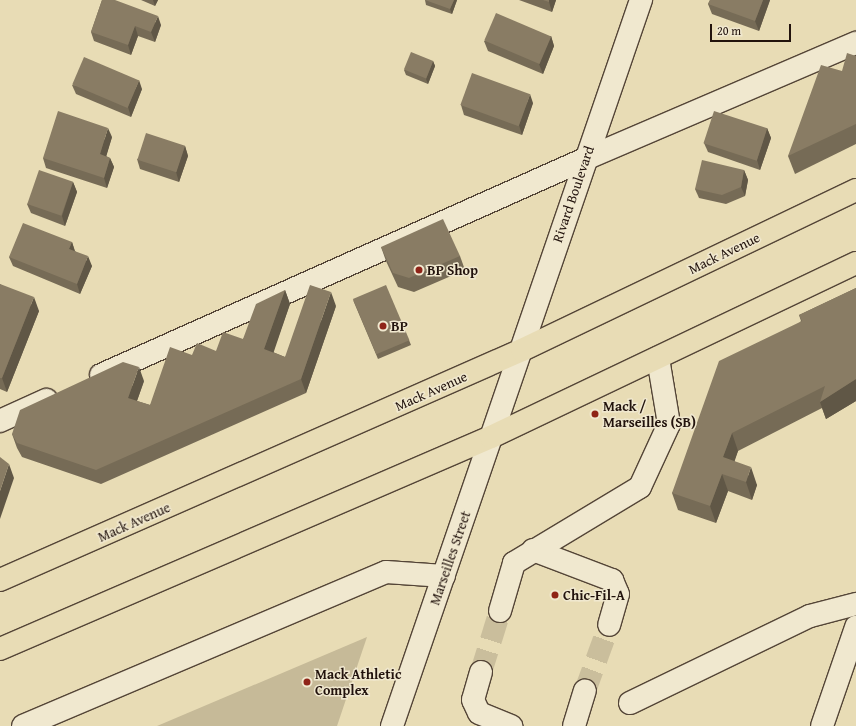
<!DOCTYPE html>
<style>
body{margin:0}
#map{position:relative;width:856px;height:726px;overflow:hidden;background:#e8dcb5;font-family:"Gentium Book Plus",serif}
div>[style]{position:absolute}
.green>*{inset:0;background:#c6ba98}
.minor-tunnel>*{height:22px;margin-top:-11px;transform-origin:0;background:repeating-linear-gradient(90deg,#cabe9c 0 22px,transparent 0 33px)}
.roads{filter:drop-shadow(1px 0 #544537) drop-shadow(-1px 0 #544537) drop-shadow(0 1px #544537) drop-shadow(0 -1px #544537)}
.minor>*{height:22px;margin:-11px;padding:0 11px;transform-origin:11px;border-radius:11px;background:#f0e8cf}
.major>*{height:22px;margin:-11px;padding:0 11px;transform-origin:11px;border-radius:11px;background:#e8dcb5}
.wall>*{inset:0;background:#766b56}
.shaded-wall>*{inset:0;background:#605746}
.building>*{inset:0;background:#897c64;transform-origin:0 0}
.dots>*{width:11px;height:11px;translate:-50% -50%;box-sizing:border-box;border:2px solid #f0e8cf;border-radius:50%}
span{translate:-50% -50%;white-space:nowrap;text-align:center;line-height:1.15;-webkit-text-stroke:3px #f0e8cf;paint-order:stroke}
.street-label{font-size:14px;color:#22130d}
.poi-label{font-size:14px;color:#22130d;font-weight:700}
.left{translate:0 -50%;text-align:left}
.scale{position:absolute;left:710px;top:24px;width:81px;height:18px;box-sizing:border-box;border:2px solid #22130d;border-top:0;padding-left:5px;font-size:12px;line-height:14px;white-space:nowrap;color:#22130d;-webkit-text-stroke:3px #f0e8cf;paint-order:stroke}
</style>
<div id="map">
<div class="green">
<i style="clip-path:polygon(367px 637px,337px 726px,157px 726px)"></i>
</div>
<div class="minor-tunnel">
<i style="left:481px;top:672px;width:64px;rotate:-72.7deg"></i>
<i style="left:585px;top:691px;width:70px;rotate:-70deg"></i>
</div>
<div class="roads">
<div class="minor">
<i style="left:101px;top:375px;width:530px;rotate:-24.05deg"></i>
<i style="left:585px;top:159px;width:295px;rotate:-23.2deg"></i>
<i style="left:0;top:421px;width:51px;rotate:-24.5deg"></i>
<i style="left:533px;top:550px;width:85px;rotate:20.8deg"></i>
<i style="left:612px;top:580px;width:15px;rotate:67deg"></i>
<i style="left:618px;top:594px;width:32px;rotate:106deg"></i>
<i style="left:500px;top:611px;width:50px;rotate:-73.7deg"></i>
<i style="left:514px;top:563px;width:147px;rotate:-31.1deg"></i>
<i style="left:640px;top:487px;width:69px;rotate:-65.3deg"></i>
<i style="left:669px;top:424px;width:67px;rotate:-99.5deg"></i>
<i style="left:481px;top:672px;width:29px;rotate:106deg"></i>
<i style="left:473px;top:700px;width:14px;rotate:65deg"></i>
<i style="left:479px;top:713px;width:35px;rotate:22deg"></i>
<i style="left:630px;top:703px;width:200px;rotate:-25.8deg"></i>
<i style="left:810px;top:616px;width:48px;rotate:-14.6deg"></i>
<i style="left:23px;top:726px;width:394px;rotate:-23deg"></i>
<i style="left:386px;top:572px;width:58px;rotate:3.9deg"></i>
<i style="left:392px;top:726px;width:768px;rotate:-71.07deg"></i>
<i style="left:574px;top:726px;width:37px;rotate:-73deg"></i>
<i style="left:822px;top:726px;width:105px;rotate:-71deg"></i>
</div>
<div class="major">
<i style="left:0;top:580px;width:570px;rotate:-23.78deg"></i>
<i style="left:522px;top:350px;width:370px;rotate:-25.6deg"></i>
<i style="left:0;top:649px;width:535px;rotate:-23.35deg"></i>
<i style="left:491px;top:437px;width:404px;rotate:-25.5deg"></i>
</div>
</div>
<div class="wall">
<i style="clip-path:polygon(102px 0,161px 25px,155px 42px,138px 36px,131px 55px,94px 41px,91px 32px)"></i>
<i style="clip-path:polygon(141px 0,158px 0,155px 6px)"></i>
<i style="clip-path:polygon(425px 0,457px 0,452px 14px,426px 5px)"></i>
<i style="clip-path:polygon(519px 0,556px 0,552px 12px)"></i>
<i style="clip-path:polygon(710px 0,770px 0,759px 31px,712px 14px,708px 4px)"></i>
<i style="clip-path:polygon(551px 36px,554px 46px,543px 74px,488px 51px,484px 41px)"></i>
<i style="clip-path:polygon(856px 56px,856px 144px,795px 174px,788px 156px)"></i>
<i style="clip-path:polygon(433px 61px,435px 66px,428px 84px,406px 75px,404px 70px)"></i>
<i style="clip-path:polygon(72px 85px,142px 89px,131px 117px,76px 94px)"></i>
<i style="clip-path:polygon(533px 103px,522px 135px,464px 115px,461px 105px)"></i>
<i style="clip-path:polygon(767px 128px,771px 138px,760px 170px,708px 152px,704px 143px)"></i>
<i style="clip-path:polygon(112px 137px,106px 156px,110px 158px,114px 167px,107px 188px,46px 168px,43px 158px)"></i>
<i style="clip-path:polygon(185px 146px,188px 156px,179px 182px,140px 169px,137px 159px)"></i>
<i style="clip-path:polygon(744px 170px,748px 180px,745px 196px,726px 204px,699px 198px,695px 189px)"></i>
<i style="clip-path:polygon(73px 182px,77px 192px,65px 226px,31px 213px,27px 204px)"></i>
<i style="clip-path:polygon(72px 242px,75px 251px,92px 266px,80px 294px,13px 266px,9px 257px)"></i>
<i style="clip-path:polygon(381px 247px,460px 256px,465px 270px,414px 292px,398px 287px,386px 261px)"></i>
<i style="clip-path:polygon(0 284px,39px 311px,7px 392px,0 389px)"></i>
<i style="clip-path:polygon(856px 288px,856px 401px,826px 419px,822px 408px,738px 451px,734px 461px,757px 485px,752px 500px,728px 491px,716px 523px,678px 510px,672px 493px,801px 321px,799px 315px)"></i>
<i style="clip-path:polygon(285px 290px,290px 304px,273px 352px,285px 357px,336px 306px,306px 393px,101px 484px,22px 457px,17px 448px,12px 434px,144px 381px,137px 401px,150px 405px,192px 355px,216px 351px,243px 339px)"></i>
<i style="clip-path:polygon(353px 300px,409px 340px,411px 345px,378px 359px)"></i>
</div>
<div class="shaded-wall">
<i style="clip-path:polygon(153px 0,158px 0,155px 6px)"></i>
<i style="clip-path:polygon(454px 0,457px 0,452px 14px,450px 9px)"></i>
<i style="clip-path:polygon(549px 0,556px 0,552px 12px,549px 2px)"></i>
<i style="clip-path:polygon(763px 0,770px 0,759px 31px,755px 21px)"></i>
<i style="clip-path:polygon(158px 16px,161px 25px,155px 42px,151px 32px)"></i>
<i style="clip-path:polygon(135px 26px,138px 36px,131px 55px,128px 45px)"></i>
<i style="clip-path:polygon(551px 36px,554px 46px,543px 74px,539px 64px)"></i>
<i style="clip-path:polygon(433px 61px,435px 66px,428px 84px,426px 79px)"></i>
<i style="clip-path:polygon(139px 80px,142px 89px,131px 117px,128px 107px)"></i>
<i style="clip-path:polygon(530px 94px,533px 103px,522px 135px,519px 125px)"></i>
<i style="clip-path:polygon(108px 128px,112px 137px,104px 164px,100px 154px)"></i>
<i style="clip-path:polygon(767px 128px,771px 138px,760px 170px,757px 160px)"></i>
<i style="clip-path:polygon(185px 146px,188px 156px,179px 182px,176px 172px)"></i>
<i style="clip-path:polygon(110px 158px,114px 167px,107px 188px,104px 178px)"></i>
<i style="clip-path:polygon(744px 170px,748px 180px,745px 196px,741px 187px)"></i>
<i style="clip-path:polygon(73px 182px,77px 192px,65px 226px,62px 216px)"></i>
<i style="clip-path:polygon(72px 242px,75px 252px,69px 249px)"></i>
<i style="clip-path:polygon(88px 256px,92px 266px,80px 294px,77px 284px)"></i>
<i style="clip-path:polygon(285px 290px,290px 304px,270px 363px,264px 349px)"></i>
<i style="clip-path:polygon(331px 292px,336px 306px,306px 393px,301px 379px)"></i>
<i style="clip-path:polygon(34px 297px,39px 311px,7px 392px,2px 378px)"></i>
<i style="clip-path:polygon(139px 367px,144px 381px,133px 412px,128px 398px)"></i>
<i style="clip-path:polygon(856px 379px,856px 401px,826px 419px,820px 402px)"></i>
<i style="clip-path:polygon(732px 433px,738px 451px,730px 475px,723px 457px)"></i>
<i style="clip-path:polygon(9px 464px,14px 478px,0 519px,0 491px)"></i>
<i style="clip-path:polygon(751px 467px,757px 485px,752px 500px,746px 482px)"></i>
<i style="clip-path:polygon(722px 474px,728px 491px,716px 523px,710px 506px)"></i>
</div>
<div class="building">
<i style="clip-path:polygon(102px 0,115px 0,158px 16px,151px 32px,135px 26px,128px 45px,91px 32px)"></i>
<i style="clip-path:polygon(425px 0,454px 0,450px 9px)"></i>
<i style="clip-path:polygon(543px 0,549px 0,549px 2px)"></i>
<i style="clip-path:polygon(710px 0,763px 0,755px 21px,708px 4px)"></i>
<i style="left:496px;top:13px;width:60px;height:30px;rotate:23deg"></i>
<i style="left:411px;top:52px;width:24px;height:19px;rotate:22deg"></i>
<i style="clip-path:polygon(847px 53px,856px 56px,856px 124px,788px 156px,821px 65px,842px 71px)"></i>
<i style="left:84px;top:57px;width:60px;height:30px;rotate:23deg"></i>
<i style="left:472px;top:73px;width:62px;height:34px;rotate:20deg"></i>
<i style="clip-path:polygon(58px 111px,108px 128px,100px 154px,110px 158px,104px 178px,43px 158px)"></i>
<i style="left:714px;top:111px;width:56px;height:34px;rotate:18deg"></i>
<i style="left:146px;top:133px;width:41px;height:28px;rotate:18deg"></i>
<i style="clip-path:polygon(702px 160px,744px 170px,741px 187px,722px 195px,695px 189px)"></i>
<i style="left:39px;top:170px;width:36px;height:36px;rotate:19deg"></i>
<i style="clip-path:polygon(443px 219px,460px 256px,409px 278px,393px 273px,381px 247px)"></i>
<i style="clip-path:polygon(23px 223px,72px 242px,69px 249px,88px 256px,77px 284px,9px 257px)"></i>
<i style="clip-path:polygon(0 284px,34px 297px,2px 378px,0 378px)"></i>
<i style="clip-path:polygon(310px 285px,331px 292px,301px 379px,96px 470px,17px 443px,12px 434px,20px 410px,123px 362px,139px 367px,128px 398px,150px 405px,170px 347px,192px 355px,197px 343px,216px 351px,223px 332px,243px 339px,256px 304px,285px 290px,264px 349px,285px 357px)"></i>
<i style="left:386px;top:285px;width:60px;height:36px;rotate:67deg"></i>
<i style="clip-path:polygon(856px 288px,856px 379px,820px 402px,825px 386px,732px 433px,723px 457px,751px 467px,746px 482px,722px 474px,710px 506px,672px 493px,719px 361px,802px 321px,799px 315px)"></i>
<i style="clip-path:polygon(0 457px,9px 464px,0 491px)"></i>
</div>
<div class="dots">
<i style="left:419px;top:270px;background:#8f2418"></i>
<i style="left:383px;top:326px;background:#8f2418"></i>
<i style="left:595px;top:414px;background:#8f2418"></i>
<i style="left:555px;top:595px;background:#8f2418"></i>
<i style="left:307px;top:682px;background:#8f2418"></i>
</div>
<div class="street-label">
<span style="left:573px;top:194px;rotate:-71deg">Rivard Boulevard</span>
<span style="left:724px;top:253px;rotate:-26deg">Mack Avenue</span>
<span style="left:431px;top:391px;rotate:-24deg">Mack Avenue</span>
<span style="left:134px;top:522px;rotate:-24deg">Mack Avenue</span>
<span style="left:450px;top:558px;rotate:-71deg">Marseilles Street</span>
</div>
<div class="poi-label">
<span class="left" style="left:427px;top:270px">BP Shop</span>
<span class="left" style="left:391px;top:326px">BP</span>
<span class="left" style="left:603px;top:414px">Mack /<br>Marseilles (SB)</span>
<span class="left" style="left:563px;top:595px">Chic-Fil-A</span>
<span class="left" style="left:315px;top:682px">Mack Athletic<br>Complex</span>
</div>
<div class="scale">20 m</div>
</div>
